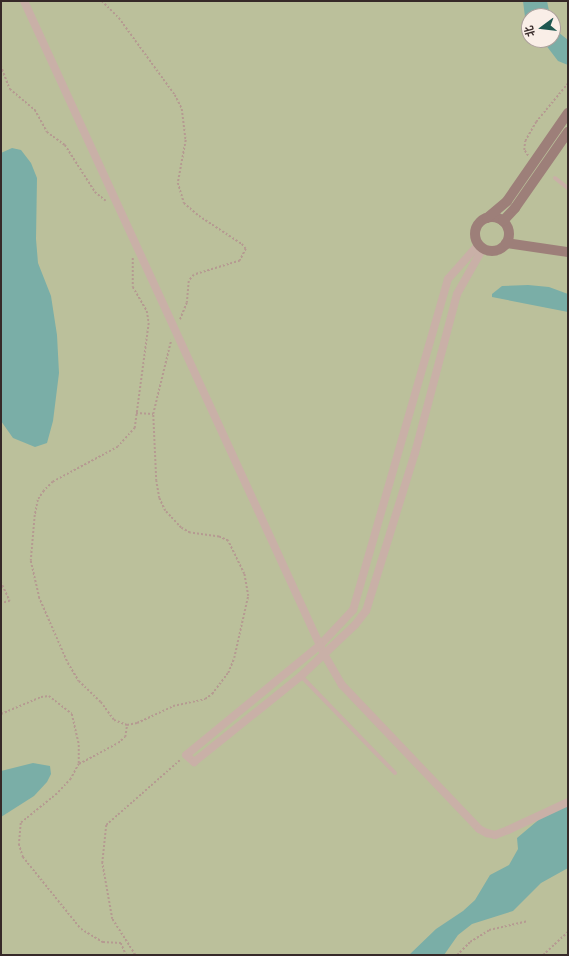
<!DOCTYPE html>
<meta charset="utf-8">
<style>
body{margin:0}
#map{position:relative;width:569px;height:956px;overflow:hidden;background:#f2e3db;font-family:Figtree,"Noto Sans SC",sans-serif}
div>[style]{position:absolute}
.green>*{inset:0;background:#bbc09b}
.water>*{inset:0;background:#7aaea7}
.path>*{height:1.5px;margin-top:-0.75px;transform-origin:0;background:repeating-linear-gradient(90deg,#b59a91 0 2px,transparent 0 4px)}
.lane>*{height:4px;margin:-2px;padding:0 2px;transform-origin:2px;border-radius:2px;background:#c9b0a7}
.street>*{height:8px;margin:-4px;padding:0 4px;transform-origin:4px;border-radius:4px;background:#c9b0a7}
.secondary>*{height:10px;margin:-5px;padding:0 5px;transform-origin:5px;border-radius:5px;background:#9d7f79}
.secondary>.ring{margin:-5px;padding:0;box-sizing:content-box;background:none;border:10px solid #9d7f79;border-radius:50%}
span{translate:-50% -50%;white-space:nowrap;text-align:center;line-height:1.15;-webkit-text-stroke:4px #f9eee7;paint-order:stroke}
.frame{position:absolute;inset:0;border:2px solid #362928;pointer-events:none}
.north{position:absolute;left:521px;top:8px;width:40px;height:40px;box-sizing:border-box;background:#f9eee7;border:1px solid #ab9f9b;border-radius:50%;rotate:255deg;font-size:11px;font-weight:700;line-height:16px;text-align:center;color:#362928}
.north::after{content:'';display:block;margin:auto;width:14px;height:18px;background:#1e5750;clip-path:polygon(50% 0,100% 100%,50% 72%,0 100%)}
</style>
<div id="map">
<div class="green">
<i style="clip-path:polygon(evenodd,1px 1px,568px 1px,568px 955px,1px 955px,1px 1px,529px 16px,553px 16px,553px 40px,529px 40px,529px 16px)"></i>
</div>
<div class="water">
<i style="clip-path:polygon(523px 1px,547px 1px,550px 16px,529px 16px,529px 22px,525px 17px)"></i>
<i style="clip-path:polygon(553px 28px,568px 40px,568px 65px,558px 61px,542px 40px,553px 40px)"></i>
<i style="clip-path:polygon(12px 148px,21px 150px,31px 163px,37px 178px,36px 239px,38px 263px,51px 296px,57px 335px,59px 373px,53px 421px,47px 443px,35px 447px,13px 438px,1px 421px,1px 153px)"></i>
<i style="clip-path:polygon(528px 285px,549px 287px,568px 294px,568px 312px,492px 297px,492px 294px,502px 286px)"></i>
<i style="clip-path:polygon(33px 763px,50px 766px,51px 774px,47px 782px,34px 796px,1px 817px,1px 771px)"></i>
<i style="clip-path:polygon(568px 800px,568px 868px,541px 883px,513px 911px,472px 924px,458px 935px,444px 955px,409px 955px,436px 929px,463px 911px,475px 900px,490px 875px,509px 865px,518px 849px,517px 838px,561px 801px)"></i>
</div>
<div class="path">
<i style="left:102px;top:1px;width:24px;rotate:45deg"></i>
<i style="left:119px;top:18px;width:95px;rotate:54deg"></i>
<i style="left:175px;top:95px;width:16px;rotate:63deg"></i>
<i style="left:182px;top:109px;width:31px;rotate:83deg"></i>
<i style="left:186px;top:140px;width:44px;rotate:100.5deg"></i>
<i style="left:178px;top:183px;width:21px;rotate:73deg"></i>
<i style="left:184px;top:203px;width:20px;rotate:41deg"></i>
<i style="left:199px;top:216px;width:51px;rotate:33.1deg"></i>
<i style="left:242px;top:244px;width:6px;rotate:51deg"></i>
<i style="left:246px;top:249px;width:13px;rotate:117deg"></i>
<i style="left:240px;top:261px;width:48px;rotate:163.1deg"></i>
<i style="left:194px;top:275px;width:8px;rotate:130deg"></i>
<i style="left:189px;top:281px;width:22px;rotate:95deg"></i>
<i style="left:187px;top:303px;width:18px;rotate:112deg"></i>
<i style="left:1px;top:66px;width:25px;rotate:69deg"></i>
<i style="left:10px;top:89px;width:33px;rotate:40deg"></i>
<i style="left:35px;top:110px;width:25px;rotate:61deg"></i>
<i style="left:47px;top:132px;width:22px;rotate:36deg"></i>
<i style="left:65px;top:145px;width:56px;rotate:57.4deg"></i>
<i style="left:95px;top:192px;width:14px;rotate:39deg"></i>
<i style="left:528px;top:156px;width:7px;rotate:-124deg"></i>
<i style="left:524px;top:150px;width:9px;rotate:-84deg"></i>
<i style="left:525px;top:141px;width:22px;rotate:-60deg"></i>
<i style="left:536px;top:122px;width:50px;rotate:-50.6deg"></i>
<i style="left:133px;top:258px;width:29px;rotate:90deg"></i>
<i style="left:133px;top:287px;width:28px;rotate:60deg"></i>
<i style="left:147px;top:311px;width:12px;rotate:81deg"></i>
<i style="left:149px;top:323px;width:106px;rotate:97.6deg"></i>
<i style="left:135px;top:428px;width:25px;rotate:132deg"></i>
<i style="left:118px;top:447px;width:74px;rotate:151.7deg"></i>
<i style="left:53px;top:482px;width:13px;rotate:135deg"></i>
<i style="left:44px;top:491px;width:11px;rotate:124deg"></i>
<i style="left:38px;top:500px;width:15px;rotate:101deg"></i>
<i style="left:35px;top:515px;width:46px;rotate:95deg"></i>
<i style="left:31px;top:561px;width:37px;rotate:77deg"></i>
<i style="left:39px;top:597px;width:72px;rotate:66.3deg"></i>
<i style="left:68px;top:663px;width:21px;rotate:59deg"></i>
<i style="left:79px;top:681px;width:30px;rotate:44deg"></i>
<i style="left:101px;top:702px;width:22px;rotate:54deg"></i>
<i style="left:114px;top:720px;width:14px;rotate:21deg"></i>
<i style="left:127px;top:725px;width:10px;rotate:-11deg"></i>
<i style="left:137px;top:723px;width:40px;rotate:-25deg"></i>
<i style="left:173px;top:706px;width:33px;rotate:-12deg"></i>
<i style="left:205px;top:699px;width:9px;rotate:-36deg"></i>
<i style="left:212px;top:694px;width:26px;rotate:-53deg"></i>
<i style="left:228px;top:673px;width:16px;rotate:-68deg"></i>
<i style="left:234px;top:658px;width:64px;rotate:-77.3deg"></i>
<i style="left:248px;top:596px;width:22px;rotate:-100deg"></i>
<i style="left:244px;top:574px;width:37px;rotate:-116deg"></i>
<i style="left:228px;top:541px;width:10px;rotate:-156deg"></i>
<i style="left:219px;top:537px;width:29px;rotate:-172deg"></i>
<i style="left:190px;top:533px;width:10px;rotate:-151deg"></i>
<i style="left:181px;top:528px;width:23px;rotate:-133deg"></i>
<i style="left:165px;top:511px;width:14px;rotate:-115deg"></i>
<i style="left:159px;top:498px;width:17px;rotate:-100deg"></i>
<i style="left:156px;top:481px;width:67px;rotate:-92.6deg"></i>
<i style="left:153px;top:414px;width:76px;rotate:-76.3deg"></i>
<i style="left:136px;top:413px;width:17px;rotate:3deg"></i>
<i style="left:1px;top:582px;width:21px;rotate:65deg"></i>
<i style="left:10px;top:601px;width:9px;rotate:162deg"></i>
<i style="left:1px;top:714px;width:43px;rotate:-23deg"></i>
<i style="left:41px;top:697px;width:8px;rotate:-7deg"></i>
<i style="left:49px;top:696px;width:29px;rotate:38deg"></i>
<i style="left:72px;top:714px;width:32px;rotate:77deg"></i>
<i style="left:79px;top:745px;width:19px;rotate:90deg"></i>
<i style="left:79px;top:764px;width:17px;rotate:118deg"></i>
<i style="left:71px;top:779px;width:21px;rotate:133deg"></i>
<i style="left:57px;top:794px;width:46px;rotate:141.1deg"></i>
<i style="left:21px;top:823px;width:21px;rotate:95deg"></i>
<i style="left:19px;top:844px;width:14px;rotate:73deg"></i>
<i style="left:23px;top:857px;width:92px;rotate:51.1deg"></i>
<i style="left:81px;top:929px;width:26px;rotate:31deg"></i>
<i style="left:103px;top:942px;width:18px;rotate:3deg"></i>
<i style="left:121px;top:943px;width:13px;rotate:67deg"></i>
<i style="left:79px;top:764px;width:44px;rotate:-28.3deg"></i>
<i style="left:118px;top:743px;width:9px;rotate:-41deg"></i>
<i style="left:125px;top:737px;width:12px;rotate:-81deg"></i>
<i style="left:135px;top:955px;width:43px;rotate:-122.6deg"></i>
<i style="left:112px;top:919px;width:57px;rotate:-100.1deg"></i>
<i style="left:102px;top:863px;width:38px;rotate:-84deg"></i>
<i style="left:106px;top:825px;width:98px;rotate:-41.3deg"></i>
<i style="left:457px;top:955px;width:18px;rotate:-45deg"></i>
<i style="left:470px;top:942px;width:22px;rotate:-32deg"></i>
<i style="left:489px;top:930px;width:39px;rotate:-13deg"></i>
<i style="left:543px;top:955px;width:34px;rotate:-43deg"></i>
</div>
<div class="lane">
<i style="left:555px;top:178px;width:16px;rotate:38deg"></i>
<i style="left:301px;top:676px;width:135px;rotate:45.9deg"></i>
</div>
<div class="street">
<i style="left:24px;top:1px;width:719px;rotate:65.33deg"></i>
<i style="left:324px;top:654px;width:36px;rotate:60deg"></i>
<i style="left:342px;top:685px;width:199px;rotate:46.4deg"></i>
<i style="left:479px;top:829px;width:9px;rotate:27deg"></i>
<i style="left:487px;top:833px;width:8px;rotate:14deg"></i>
<i style="left:495px;top:835px;width:14px;rotate:-21deg"></i>
<i style="left:508px;top:830px;width:66px;rotate:-25deg"></i>
<i style="left:479px;top:244px;width:47px;rotate:131.5deg"></i>
<i style="left:448px;top:279px;width:344px;rotate:106deg"></i>
<i style="left:353px;top:610px;width:48px;rotate:133.3deg"></i>
<i style="left:320px;top:645px;width:173px;rotate:140.6deg"></i>
<i style="left:186px;top:755px;width:11px;rotate:41deg"></i>
<i style="left:194px;top:762px;width:137px;rotate:-38.8deg"></i>
<i style="left:301px;top:676px;width:74px;rotate:-43.4deg"></i>
<i style="left:355px;top:625px;width:18px;rotate:-52deg"></i>
<i style="left:366px;top:611px;width:165px;rotate:-72.8deg"></i>
<i style="left:415px;top:453px;width:164px;rotate:-75.2deg"></i>
<i style="left:457px;top:294px;width:53px;rotate:-60.5deg"></i>
</div>
<div class="secondary">
<i class="ring" style="left:475px;top:217px;width:24px;height:24px"></i>
<i style="left:487px;top:218px;width:26px;rotate:-40deg"></i>
<i style="left:507px;top:201px;width:107px;rotate:-55.3deg"></i>
<i style="left:503px;top:221px;width:18px;rotate:-47deg"></i>
<i style="left:515px;top:208px;width:93px;rotate:-55.1deg"></i>
<i style="left:506px;top:243px;width:63px;rotate:8.3deg"></i>
</div>
<div class="frame"></div>
<div class="north">北</div>
</div>
